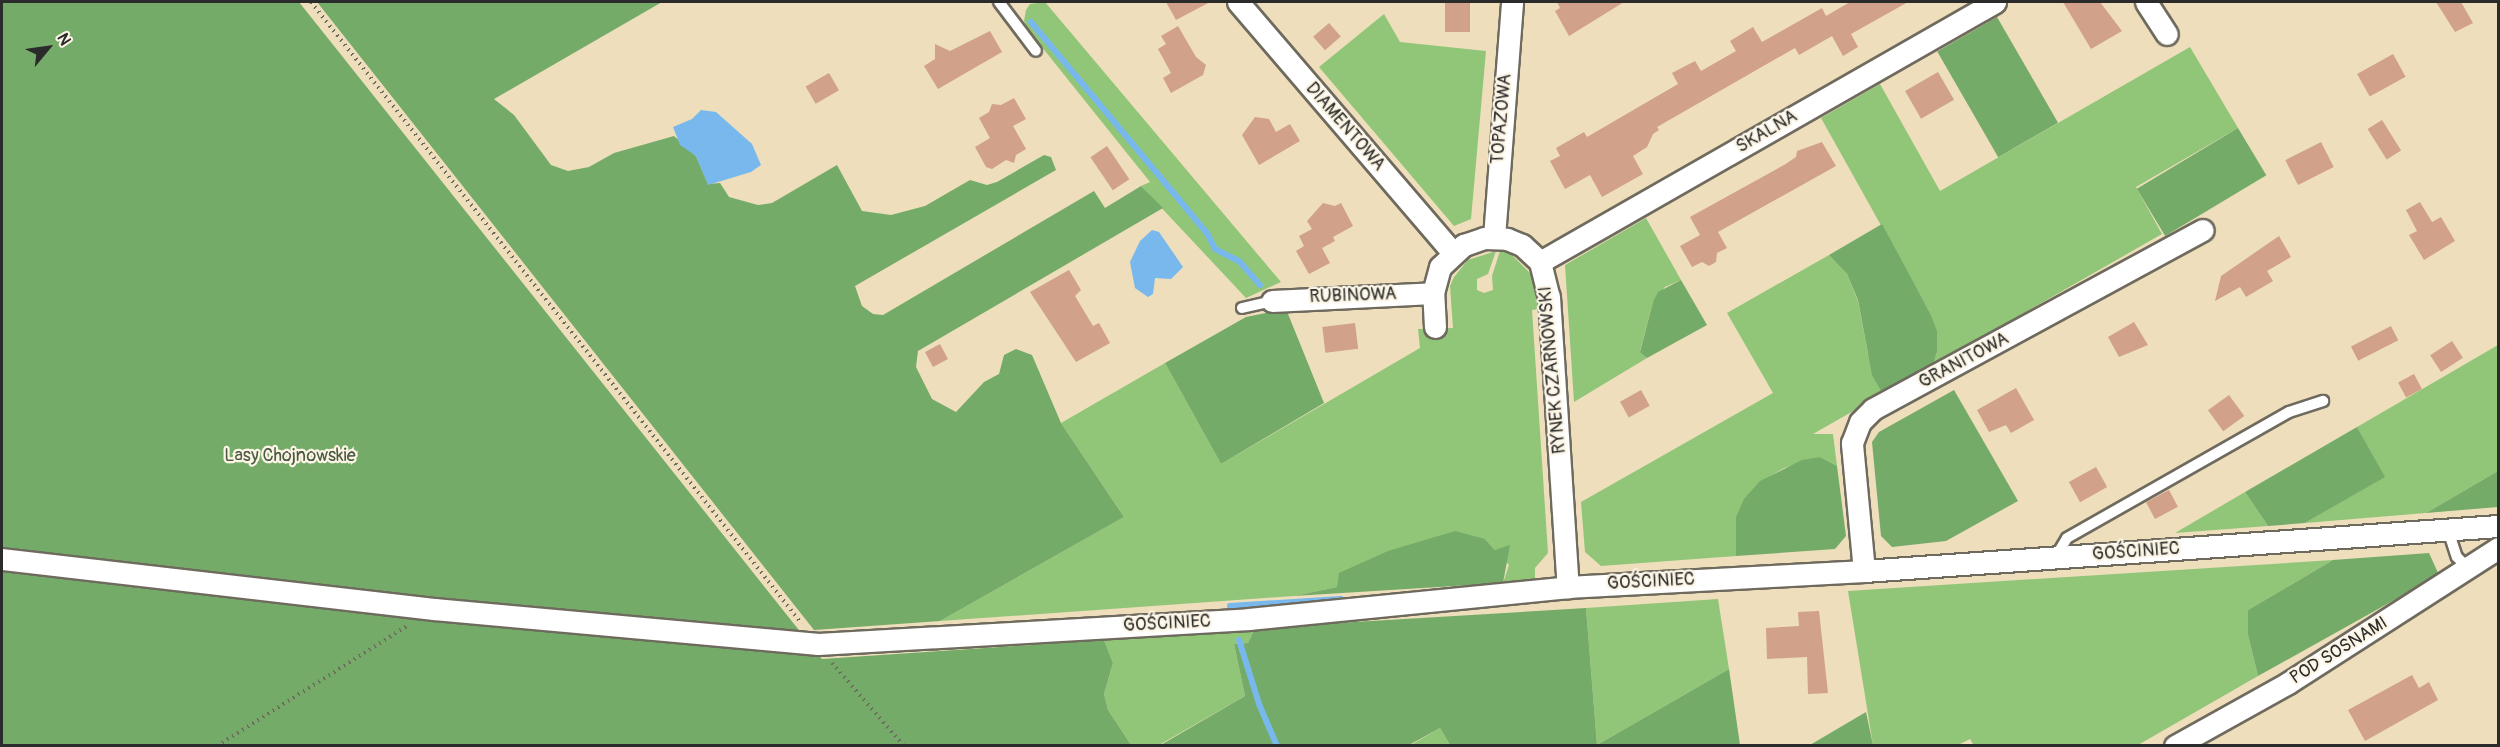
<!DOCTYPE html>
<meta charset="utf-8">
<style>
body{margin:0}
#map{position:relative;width:2500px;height:747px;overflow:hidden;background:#eedebc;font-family:Pangolin,sans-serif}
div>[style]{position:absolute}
.green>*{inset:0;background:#91c678}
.forest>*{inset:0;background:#74ab68;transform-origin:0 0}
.water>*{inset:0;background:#78b8ec}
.stream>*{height:6px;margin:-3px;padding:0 3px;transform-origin:3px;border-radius:3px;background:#78b8ec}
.building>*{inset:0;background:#d1a18a;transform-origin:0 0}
.path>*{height:4px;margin-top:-2px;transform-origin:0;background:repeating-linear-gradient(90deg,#6f6a5e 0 1.5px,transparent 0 6px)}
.roads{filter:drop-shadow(2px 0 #6f6a5e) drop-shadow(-2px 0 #6f6a5e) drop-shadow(0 2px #6f6a5e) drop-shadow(0 -2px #6f6a5e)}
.service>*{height:10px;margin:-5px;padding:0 5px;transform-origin:5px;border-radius:5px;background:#fff}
.minor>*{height:21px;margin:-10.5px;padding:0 10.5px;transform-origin:10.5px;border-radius:10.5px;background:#fff}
span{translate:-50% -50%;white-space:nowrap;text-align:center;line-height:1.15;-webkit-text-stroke:4.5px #fcf5e5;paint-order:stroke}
.street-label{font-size:18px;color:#2b2b2b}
.park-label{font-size:18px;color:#4a5a42}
.frame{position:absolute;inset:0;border:3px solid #2b2b2b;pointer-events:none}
.north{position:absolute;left:18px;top:18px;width:60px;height:60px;-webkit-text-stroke:4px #fcf5e5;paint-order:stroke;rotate:61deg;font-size:16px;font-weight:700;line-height:24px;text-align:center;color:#2b2b2b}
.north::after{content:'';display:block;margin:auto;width:21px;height:27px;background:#2b2b2b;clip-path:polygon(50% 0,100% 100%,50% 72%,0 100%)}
</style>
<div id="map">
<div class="green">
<i style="clip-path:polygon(1045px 2px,1281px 282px,1246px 298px,1141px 186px,1150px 182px,1029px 31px,1024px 21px,1026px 10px,1030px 4px)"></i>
<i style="clip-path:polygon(1384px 14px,1400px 42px,1486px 51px,1471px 219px,1454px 226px,1319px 67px)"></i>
<i style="clip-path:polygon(2190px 47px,2238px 128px,2136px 187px,2162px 234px,1933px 365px,1937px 352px,1930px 313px,1821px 118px,1880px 84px,1940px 191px)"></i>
<i style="clip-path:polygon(1646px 218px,1681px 280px,1665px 287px,1653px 302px,1640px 351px,1647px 358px,1574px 402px,1565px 265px)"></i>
<i style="clip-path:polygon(1496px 251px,1488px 274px,1477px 279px,1477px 290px,1484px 293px,1493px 290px,1492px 276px,1500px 251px,1510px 253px,1533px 276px,1539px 309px,1532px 310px,1548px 553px,1535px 568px,1535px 580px,1503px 583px,1509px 565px,1485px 539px,1337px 587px,1294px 596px,940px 621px,1124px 517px,1061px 423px,1165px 363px,1221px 464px,1420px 348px,1418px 329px,1453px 328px,1450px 286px,1454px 277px,1468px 260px)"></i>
<i style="clip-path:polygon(1829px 255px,1847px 274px,1858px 301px,1868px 354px,1883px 394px,1813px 434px,1833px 434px,1837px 466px,1820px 457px,1784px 468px,1760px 482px,1736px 517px,1736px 556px,1601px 566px,1585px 552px,1581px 502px,1773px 393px,1727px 313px)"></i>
<i style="clip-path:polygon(2498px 345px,2498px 471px,2426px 513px,2305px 523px,2384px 477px,2357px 427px)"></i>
<i style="clip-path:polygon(2245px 492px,2268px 526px,2175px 533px)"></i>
<i style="clip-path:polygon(2333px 560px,2248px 610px,2248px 635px,2258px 676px,2138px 745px,1974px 746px,1970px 739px,1958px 745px,1873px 745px,1848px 591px)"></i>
<i style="clip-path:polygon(1718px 599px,1729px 669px,1597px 745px,1586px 608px)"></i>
<i style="clip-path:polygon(1255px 628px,1248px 643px,1234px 644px,1245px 696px,1159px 745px,1131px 745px,1108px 710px,1104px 694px,1113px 663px,1104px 640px)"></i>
<i style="clip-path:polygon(1440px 728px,1450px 745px,1409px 746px)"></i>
</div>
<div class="forest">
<i style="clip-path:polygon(2px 2px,299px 2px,822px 659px,1104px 640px,1113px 663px,1104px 694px,1108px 710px,1131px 745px,2px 745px)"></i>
<i style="clip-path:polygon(317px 2px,662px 2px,494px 99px,514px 115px,551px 165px,568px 171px,589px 167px,614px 153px,674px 136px,696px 156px,708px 184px,720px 183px,729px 197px,758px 205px,772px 203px,837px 165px,862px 211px,891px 215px,925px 206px,970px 180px,987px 185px,997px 182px,1044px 155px,1051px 157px,1056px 170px,855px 286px,862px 306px,873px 314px,883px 315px,1094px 191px,1105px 208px,1141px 186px,1163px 208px,918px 351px,916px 367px,932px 399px,956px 412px,984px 382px,999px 374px,1004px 355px,1016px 349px,1032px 355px,1061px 423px,1124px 517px,940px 621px,814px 630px)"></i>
<i style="left:1997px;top:17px;width:122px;height:69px;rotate:60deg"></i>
<i style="left:2238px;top:128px;width:55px;height:118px;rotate:59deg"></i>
<i style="clip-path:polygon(1882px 224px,1930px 313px,1937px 331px,1937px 352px,1933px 365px,1883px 394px,1872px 375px,1858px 300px,1847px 274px,1829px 255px)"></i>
<i style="clip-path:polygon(1681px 280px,1707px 325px,1647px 358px,1640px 352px,1653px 302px,1658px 292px)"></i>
<i style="clip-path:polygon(1286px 309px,1324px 403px,1221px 464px,1165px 363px,1246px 317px)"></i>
<i style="clip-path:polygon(1954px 390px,2018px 501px,1946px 541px,1892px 547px,1881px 536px,1872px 442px,1879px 432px)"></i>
<i style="clip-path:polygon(2357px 427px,2385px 477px,2305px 523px,2268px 526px,2245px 492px)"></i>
<i style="clip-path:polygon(1820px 457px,1837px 466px,1846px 536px,1835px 549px,1736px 556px,1736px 517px,1744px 499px,1760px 481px,1802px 460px)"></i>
<i style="clip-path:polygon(2498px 471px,2498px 507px,2426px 513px)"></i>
<i style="clip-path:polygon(1455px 531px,1485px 539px,1495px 550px,1510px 545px,1503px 583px,1294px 596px,1337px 587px,1339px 573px,1388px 551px)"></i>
<i style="clip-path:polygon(2429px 553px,2439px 575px,2258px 676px,2248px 635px,2248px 610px,2333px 560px)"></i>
<i style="clip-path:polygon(1586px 608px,1597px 745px,1729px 669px,1740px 745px,1450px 745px,1440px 728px,1409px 745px,1159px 746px,1245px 696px,1234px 644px,1248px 643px,1255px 628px)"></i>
<i style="clip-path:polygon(1866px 712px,1873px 745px,1810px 745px)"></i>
</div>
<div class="water">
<i style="clip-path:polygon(701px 110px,716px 112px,752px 144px,761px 165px,751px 172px,708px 185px,696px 156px,680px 145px,673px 127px,692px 119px)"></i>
<i style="clip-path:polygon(1152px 230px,1159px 232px,1183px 267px,1171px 279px,1155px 278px,1153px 294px,1148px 297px,1135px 288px,1130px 262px,1140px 241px)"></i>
</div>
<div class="stream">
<i style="left:1031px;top:22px;width:275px;rotate:50.2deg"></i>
<i style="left:1207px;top:233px;width:18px;rotate:63deg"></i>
<i style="left:1215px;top:249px;width:27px;rotate:27deg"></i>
<i style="left:1239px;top:261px;width:32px;rotate:49deg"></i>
<i style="left:1230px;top:606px;width:111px;rotate:-3.6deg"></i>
<i style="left:1239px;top:640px;width:67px;rotate:72.6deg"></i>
<i style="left:1259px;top:704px;width:46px;rotate:66.8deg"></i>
</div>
<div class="building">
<i style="clip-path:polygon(1166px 2px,1210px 2px,1176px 20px)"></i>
<i style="left:1445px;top:2px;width:25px;height:30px"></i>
<i style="clip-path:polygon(1557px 2px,1624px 2px,1569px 36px,1555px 11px,1560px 8px)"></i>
<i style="clip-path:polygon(1850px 2px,1908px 2px,1851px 34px,1858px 47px,1843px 56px,1832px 36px,1799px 55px,1795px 48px,1657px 127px,1659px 130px,1653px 134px,1647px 147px,1633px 156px,1643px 174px,1602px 197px,1590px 175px,1565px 189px,1550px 161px,1560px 156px,1556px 148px,1584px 132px,1587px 137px,1678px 84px,1672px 73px,1695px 61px,1701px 71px,1736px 51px,1730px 41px,1753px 27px,1762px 42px,1822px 8px,1826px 16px)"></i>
<i style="clip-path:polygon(2063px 2px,2100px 2px,2122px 31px,2091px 49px)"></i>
<i style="clip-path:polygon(2436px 2px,2461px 2px,2473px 23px,2455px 32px)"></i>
<i style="left:1329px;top:23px;width:18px;height:21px;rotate:49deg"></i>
<i style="clip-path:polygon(1178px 26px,1196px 57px,1206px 65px,1203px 75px,1171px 93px,1163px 78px,1171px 73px,1158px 49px,1166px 44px,1161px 36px)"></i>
<i style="clip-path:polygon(990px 31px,1002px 52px,938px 89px,924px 66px,935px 59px,935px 44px,950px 51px)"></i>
<i style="left:2393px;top:54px;width:26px;height:41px;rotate:61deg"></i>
<i style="left:1938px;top:72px;width:32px;height:38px;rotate:60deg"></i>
<i style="left:829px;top:73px;width:20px;height:27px;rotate:60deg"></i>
<i style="clip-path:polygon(1014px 98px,1026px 119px,1013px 126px,1026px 149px,1016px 155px,1014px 163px,1006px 160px,992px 169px,986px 167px,975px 147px,990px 138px,979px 118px,989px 112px,992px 104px,1001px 105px)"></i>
<i style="clip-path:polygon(1255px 117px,1269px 119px,1276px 132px,1290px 124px,1300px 141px,1259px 165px,1242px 135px)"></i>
<i style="left:2382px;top:120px;width:36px;height:17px;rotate:58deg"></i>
<i style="clip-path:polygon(1822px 142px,1836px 166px,1718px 232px,1727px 248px,1717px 253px,1716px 262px,1709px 266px,1702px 262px,1692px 267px,1680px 246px,1700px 235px,1690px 217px,1784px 165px,1796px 157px,1797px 151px)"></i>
<i style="left:2321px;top:142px;width:28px;height:40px;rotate:63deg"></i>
<i style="left:1107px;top:146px;width:40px;height:20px;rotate:56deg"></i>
<i style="clip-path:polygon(2420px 202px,2432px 222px,2441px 217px,2455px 241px,2424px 260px,2409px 235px,2417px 231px,2406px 210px)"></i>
<i style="clip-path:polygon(1323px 203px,1335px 206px,1341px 203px,1353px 226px,1333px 237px,1335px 241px,1322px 248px,1330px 263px,1309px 274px,1296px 251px,1304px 246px,1299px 236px,1312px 229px,1307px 221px)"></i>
<i style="clip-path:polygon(2279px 236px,2291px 257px,2267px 271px,2273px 281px,2246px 297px,2240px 287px,2215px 301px,2221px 276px)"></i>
<i style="clip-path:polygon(1069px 270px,1081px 290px,1075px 296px,1093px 326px,1099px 323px,1110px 343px,1076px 362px,1030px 292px)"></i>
<i style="clip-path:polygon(2134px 322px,2148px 345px,2119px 357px,2108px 337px)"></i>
<i style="left:1355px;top:323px;width:26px;height:33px;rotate:83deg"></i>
<i style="left:2391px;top:326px;width:16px;height:45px;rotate:63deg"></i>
<i style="left:2452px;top:341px;width:20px;height:26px;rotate:57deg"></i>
<i style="left:940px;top:344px;width:17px;height:17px;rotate:62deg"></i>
<i style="left:2414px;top:374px;width:17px;height:18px;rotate:62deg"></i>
<i style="clip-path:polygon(2016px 388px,2034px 420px,2011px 433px,2006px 425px,1989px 432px,1977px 410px)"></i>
<i style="left:1641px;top:390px;width:18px;height:24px;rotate:61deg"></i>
<i style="left:2229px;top:395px;width:26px;height:26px;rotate:54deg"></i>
<i style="left:2096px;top:467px;width:23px;height:31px;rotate:61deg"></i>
<i style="left:2169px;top:490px;width:19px;height:26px;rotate:62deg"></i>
<i style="clip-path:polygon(1819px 611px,1828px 693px,1808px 694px,1807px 657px,1767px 659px,1766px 628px,1799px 626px,1798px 612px)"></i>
<i style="clip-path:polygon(2412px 675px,2419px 688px,2429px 682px,2438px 700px,2365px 741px,2348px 710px)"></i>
</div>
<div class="path">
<i style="left:311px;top:2px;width:792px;rotate:51.71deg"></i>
<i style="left:832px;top:663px;width:110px;rotate:49.1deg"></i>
<i style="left:217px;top:746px;width:225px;rotate:-32.3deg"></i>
</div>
<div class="roads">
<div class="service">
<i style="left:999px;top:2px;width:61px;rotate:52.9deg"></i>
<i style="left:1242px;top:308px;width:31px;rotate:-13deg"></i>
<i style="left:2448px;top:530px;width:28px;rotate:72deg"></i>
<i style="left:2457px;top:557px;width:17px;rotate:45deg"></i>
<i style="left:2055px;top:558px;width:23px;rotate:-59deg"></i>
<i style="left:2067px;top:538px;width:255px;rotate:-29.6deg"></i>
<i style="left:2289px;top:412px;width:36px;rotate:-18deg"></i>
</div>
<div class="minor">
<i style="left:1238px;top:2px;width:330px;rotate:49.4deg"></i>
<i style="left:2146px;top:2px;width:38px;rotate:57deg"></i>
<i style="left:1494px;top:237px;width:236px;rotate:-85.6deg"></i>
<i style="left:1540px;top:262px;width:524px;rotate:-29.74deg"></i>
<i style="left:1272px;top:301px;width:161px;rotate:-2.8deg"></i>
<i style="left:1435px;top:327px;width:34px;rotate:-93deg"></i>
<i style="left:1433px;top:293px;width:27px;rotate:-75deg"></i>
<i style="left:1440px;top:267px;width:33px;rotate:-43deg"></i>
<i style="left:1464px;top:245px;width:21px;rotate:-19deg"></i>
<i style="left:1484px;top:238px;width:23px;rotate:2deg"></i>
<i style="left:1507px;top:239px;width:16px;rotate:22deg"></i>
<i style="left:1522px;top:245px;width:25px;rotate:43deg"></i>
<i style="left:1540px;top:262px;width:36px;rotate:76deg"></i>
<i style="left:1549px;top:297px;width:291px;rotate:86.3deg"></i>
<i style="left:2px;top:559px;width:435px;rotate:6.6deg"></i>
<i style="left:434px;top:609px;width:386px;rotate:5.2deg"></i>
<i style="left:818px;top:644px;width:432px;rotate:-3.3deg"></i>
<i style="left:1249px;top:619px;width:321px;rotate:-5.7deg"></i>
<i style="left:1568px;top:587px;width:296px;rotate:-3.1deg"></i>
<i style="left:1864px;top:571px;width:636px;rotate:-4.06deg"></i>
<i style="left:1864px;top:571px;width:129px;rotate:-95.4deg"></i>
<i style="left:1852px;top:443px;width:22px;rotate:-69deg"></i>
<i style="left:1860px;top:422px;width:18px;rotate:-45deg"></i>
<i style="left:1873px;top:409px;width:375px;rotate:-28.5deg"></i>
<i style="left:2175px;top:746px;width:129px;rotate:-29.1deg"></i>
<i style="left:2288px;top:683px;width:250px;rotate:-32.7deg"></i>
</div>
</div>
<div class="street-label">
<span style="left:1502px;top:119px;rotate:-85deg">TOPAZOWA</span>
<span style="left:1345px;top:127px;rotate:49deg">DIAMENTOWA</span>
<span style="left:1767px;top:132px;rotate:-30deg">SKALNA</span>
<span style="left:1353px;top:296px;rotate:-2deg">RUBINOWA</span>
<span style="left:1964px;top:361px;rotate:-28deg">GRANITOWA</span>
<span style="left:1553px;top:370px;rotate:-95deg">RYNEK CZARNOWSKI</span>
<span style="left:2136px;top:552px;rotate:-4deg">GOŚCINIEC</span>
<span style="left:1651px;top:582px;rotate:-3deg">GOŚCINIEC</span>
<span style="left:1167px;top:624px;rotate:-3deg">GOŚCINIEC</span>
<span style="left:2339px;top:651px;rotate:-32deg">POD SOSNAMI</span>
</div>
<div class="park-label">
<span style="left:290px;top:456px">Lasy Chojnowskie</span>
</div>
<div class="frame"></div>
<div class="north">N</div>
</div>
